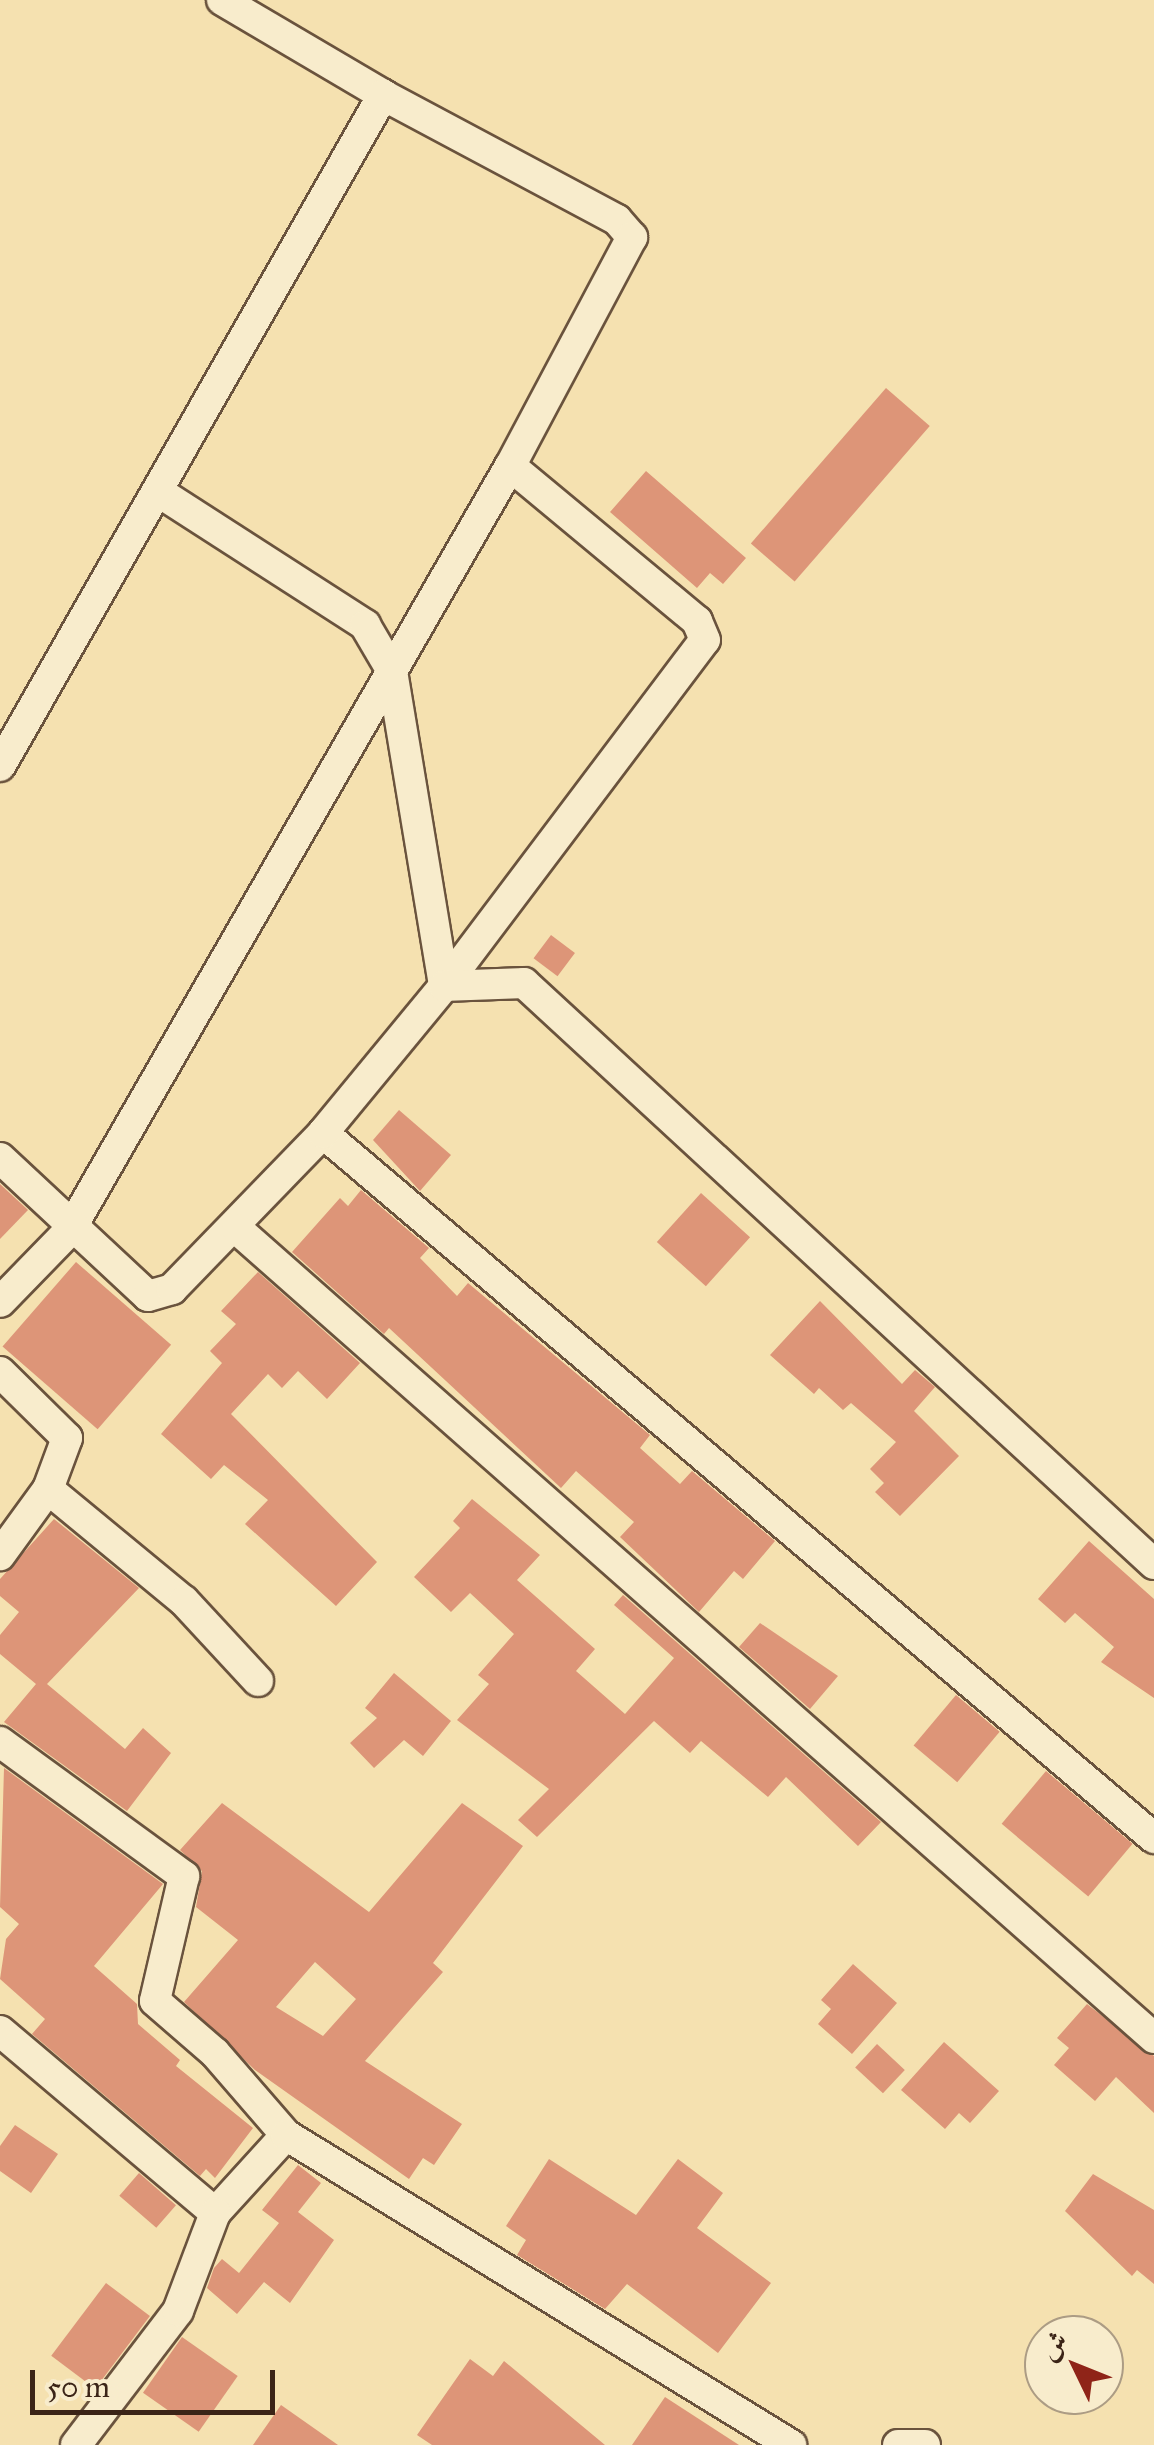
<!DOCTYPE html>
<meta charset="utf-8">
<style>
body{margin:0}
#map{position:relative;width:1154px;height:2445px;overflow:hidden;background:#f5e1b0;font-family:"IM FELL Great Primer",Amiri,serif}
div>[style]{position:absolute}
.building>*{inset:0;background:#dd9578;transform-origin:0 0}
.roads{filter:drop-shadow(2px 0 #6a533d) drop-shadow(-2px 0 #6a533d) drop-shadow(0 2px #6a533d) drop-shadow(0 -2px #6a533d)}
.street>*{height:30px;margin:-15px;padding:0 15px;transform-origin:15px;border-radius:15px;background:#f8eccc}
span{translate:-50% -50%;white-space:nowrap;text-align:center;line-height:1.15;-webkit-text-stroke:8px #f8eccc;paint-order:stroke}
.north{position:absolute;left:1024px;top:2315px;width:100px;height:100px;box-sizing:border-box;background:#f8eccc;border:2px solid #ac9c84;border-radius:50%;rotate:313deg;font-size:28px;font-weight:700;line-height:40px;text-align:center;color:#3b2417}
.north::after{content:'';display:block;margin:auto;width:35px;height:45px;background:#8f2418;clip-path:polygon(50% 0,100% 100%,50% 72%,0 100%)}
.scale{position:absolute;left:30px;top:2370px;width:245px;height:45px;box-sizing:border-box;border:5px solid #3b2417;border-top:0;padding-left:12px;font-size:30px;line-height:35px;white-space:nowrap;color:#3b2417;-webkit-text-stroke:8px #f8eccc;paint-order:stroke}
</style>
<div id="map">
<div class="building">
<i style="left:886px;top:388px;width:58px;height:206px;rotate:41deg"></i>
<i style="clip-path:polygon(646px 471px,746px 558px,723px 584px,710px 573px,697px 588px,610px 512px)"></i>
<i style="left:551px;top:935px;width:30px;height:29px;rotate:37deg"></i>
<i style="clip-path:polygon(399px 1110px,451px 1155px,420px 1191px,373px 1140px)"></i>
<i style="clip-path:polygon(0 1184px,28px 1210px,0 1239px)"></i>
<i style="clip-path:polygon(361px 1190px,429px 1248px,420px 1258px,457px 1296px,468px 1283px,650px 1435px,640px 1448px,680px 1484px,692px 1471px,775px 1541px,743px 1579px,734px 1571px,699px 1612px,620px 1537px,634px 1522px,576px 1471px,561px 1488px,389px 1328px,384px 1334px,292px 1252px,340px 1198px,348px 1206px)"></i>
<i style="left:701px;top:1193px;width:66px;height:66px;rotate:42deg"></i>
<i style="left:76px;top:1262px;width:126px;height:112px;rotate:41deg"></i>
<i style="clip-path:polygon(258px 1272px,360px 1363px,327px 1399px,298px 1371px,282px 1388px,268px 1374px,231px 1414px,377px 1562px,336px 1606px,245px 1524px,268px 1500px,224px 1465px,211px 1479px,161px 1434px,222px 1363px,210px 1351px,236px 1324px,221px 1311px)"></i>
<i style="clip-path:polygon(820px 1301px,902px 1384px,915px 1370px,935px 1387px,914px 1411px,959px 1456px,900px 1516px,875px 1492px,884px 1483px,870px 1469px,896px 1442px,851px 1403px,843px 1410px,819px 1388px,814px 1394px,770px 1355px)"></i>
<i style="clip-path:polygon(472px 1499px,540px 1555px,517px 1580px,595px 1649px,576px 1671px,625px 1714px,674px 1658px,614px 1605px,623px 1595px,881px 1822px,858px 1846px,786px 1777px,768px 1797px,701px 1741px,690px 1753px,654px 1721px,537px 1837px,518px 1820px,549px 1789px,457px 1720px,489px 1684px,478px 1675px,514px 1634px,470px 1593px,451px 1612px,414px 1577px,460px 1528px,453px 1521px)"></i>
<i style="clip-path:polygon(54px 1519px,139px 1588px,47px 1684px,125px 1749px,143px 1728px,171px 1753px,127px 1811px,4px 1722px,36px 1684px,0 1654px,0 1635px,19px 1612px,0 1596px,0 1579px)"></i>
<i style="clip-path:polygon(1089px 1541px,1154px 1599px,1154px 1698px,1101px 1662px,1114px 1647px,1075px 1613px,1065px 1623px,1038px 1599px)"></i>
<i style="clip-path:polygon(760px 1623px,838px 1676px,810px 1709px,739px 1647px)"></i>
<i style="clip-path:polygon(394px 1673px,451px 1721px,423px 1756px,404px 1740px,374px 1768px,350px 1743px,377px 1718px,365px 1708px)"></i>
<i style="left:956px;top:1695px;width:57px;height:66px;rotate:40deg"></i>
<i style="clip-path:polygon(4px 1768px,163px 1884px,94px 1966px,137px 2004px,138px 2024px,180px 2060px,176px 2066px,253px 2128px,215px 2178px,206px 2169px,200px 2176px,32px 2034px,45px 2019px,0 1979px,6px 1939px,19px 1924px,0 1907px)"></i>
<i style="left:1046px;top:1771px;width:113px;height:69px;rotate:40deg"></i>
<i style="clip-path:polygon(evenodd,222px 1803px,369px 1912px,462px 1803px,523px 1846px,433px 1963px,443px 1972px,365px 2061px,462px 2124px,434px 2165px,423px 2158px,409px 2179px,255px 2070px,184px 2002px,238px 1940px,196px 1907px,202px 1871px,180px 1850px,222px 1803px,315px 1962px,356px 1999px,323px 2036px,276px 2007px,315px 1962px)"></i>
<i style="clip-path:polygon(853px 1964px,897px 2003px,852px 2054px,818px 2024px,831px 2009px,821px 2000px)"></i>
<i style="clip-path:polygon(1087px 2004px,1154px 2056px,1154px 2113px,1116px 2077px,1095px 2101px,1054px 2065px,1069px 2048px,1057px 2038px)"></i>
<i style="clip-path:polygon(944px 2042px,999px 2091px,970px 2123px,959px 2113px,945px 2129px,901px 2090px)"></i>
<i style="left:877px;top:2044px;width:38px;height:32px;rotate:43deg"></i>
<i style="clip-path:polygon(15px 2125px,58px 2154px,31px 2193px,0 2171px,0 2146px)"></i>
<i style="clip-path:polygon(549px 2159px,636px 2215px,678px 2159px,723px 2193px,697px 2228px,771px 2283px,718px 2353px,627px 2284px,605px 2309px,517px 2255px,526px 2240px,506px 2226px)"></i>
<i style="clip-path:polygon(298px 2165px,321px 2183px,298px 2212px,334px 2240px,290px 2303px,264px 2282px,237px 2314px,207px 2288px,214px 2268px,222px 2259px,239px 2273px,279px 2223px,262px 2210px)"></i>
<i style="left:139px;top:2173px;width:49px;height:30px;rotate:41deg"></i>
<i style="clip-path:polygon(1093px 2174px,1154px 2210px,1154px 2284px,1137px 2270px,1132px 2276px,1065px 2211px)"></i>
<i style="left:106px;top:2283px;width:55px;height:91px;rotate:37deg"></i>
<i style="left:182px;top:2337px;width:68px;height:68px;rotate:35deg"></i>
<i style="clip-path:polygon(470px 2359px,493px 2376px,504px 2361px,605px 2445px,432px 2445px,417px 2435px)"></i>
<i style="clip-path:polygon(665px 2397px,739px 2445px,632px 2445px)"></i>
<i style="clip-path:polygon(281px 2405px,338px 2445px,253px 2445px)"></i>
</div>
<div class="roads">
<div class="street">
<i style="left:222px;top:0;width:187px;rotate:30.5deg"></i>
<i style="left:162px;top:494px;width:242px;rotate:32.8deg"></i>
<i style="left:365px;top:625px;width:53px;rotate:59.6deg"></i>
<i style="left:392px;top:671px;width:319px;rotate:80.6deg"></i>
<i style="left:0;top:766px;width:773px;rotate:-60.28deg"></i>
<i style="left:383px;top:95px;width:265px;rotate:28.1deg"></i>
<i style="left:617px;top:220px;width:23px;rotate:49deg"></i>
<i style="left:632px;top:237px;width:259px;rotate:118deg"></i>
<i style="left:510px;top:466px;width:882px;rotate:119.94deg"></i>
<i style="left:70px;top:1230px;width:100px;rotate:134.2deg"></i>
<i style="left:444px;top:986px;width:433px;rotate:-53deg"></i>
<i style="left:705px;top:640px;width:21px;rotate:-113deg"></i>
<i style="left:697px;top:621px;width:243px;rotate:-140.3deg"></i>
<i style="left:323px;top:1133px;width:1090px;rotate:40.31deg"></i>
<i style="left:0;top:1158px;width:202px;rotate:43deg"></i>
<i style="left:148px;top:1296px;width:25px;rotate:-16deg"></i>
<i style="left:172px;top:1289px;width:217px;rotate:-45.9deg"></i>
<i style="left:323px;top:1133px;width:190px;rotate:-50.5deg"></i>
<i style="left:444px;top:986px;width:80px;rotate:-2.1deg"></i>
<i style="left:524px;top:983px;width:857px;rotate:42.68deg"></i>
<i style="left:237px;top:1229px;width:1223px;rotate:41.42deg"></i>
<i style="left:0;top:1372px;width:94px;rotate:44.6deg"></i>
<i style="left:67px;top:1438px;width:54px;rotate:110.4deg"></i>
<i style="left:48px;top:1489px;width:82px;rotate:126deg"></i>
<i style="left:48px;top:1489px;width:176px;rotate:39.5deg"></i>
<i style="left:184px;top:1601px;width:109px;rotate:47.2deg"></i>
<i style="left:0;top:1742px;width:228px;rotate:36.1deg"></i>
<i style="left:184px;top:1876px;width:128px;rotate:103.1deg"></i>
<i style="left:155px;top:2001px;width:79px;rotate:40.9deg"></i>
<i style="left:215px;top:2053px;width:108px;rotate:49.1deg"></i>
<i style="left:0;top:2031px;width:282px;rotate:40.2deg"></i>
<i style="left:215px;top:2213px;width:105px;rotate:-47.7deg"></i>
<i style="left:286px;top:2135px;width:593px;rotate:31.54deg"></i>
<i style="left:76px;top:2445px;width:168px;rotate:-52.7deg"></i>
<i style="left:178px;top:2311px;width:105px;rotate:-69.3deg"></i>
<i style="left:898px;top:2445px;width:27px"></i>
</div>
</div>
<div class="north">ش</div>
<div class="scale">50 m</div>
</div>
